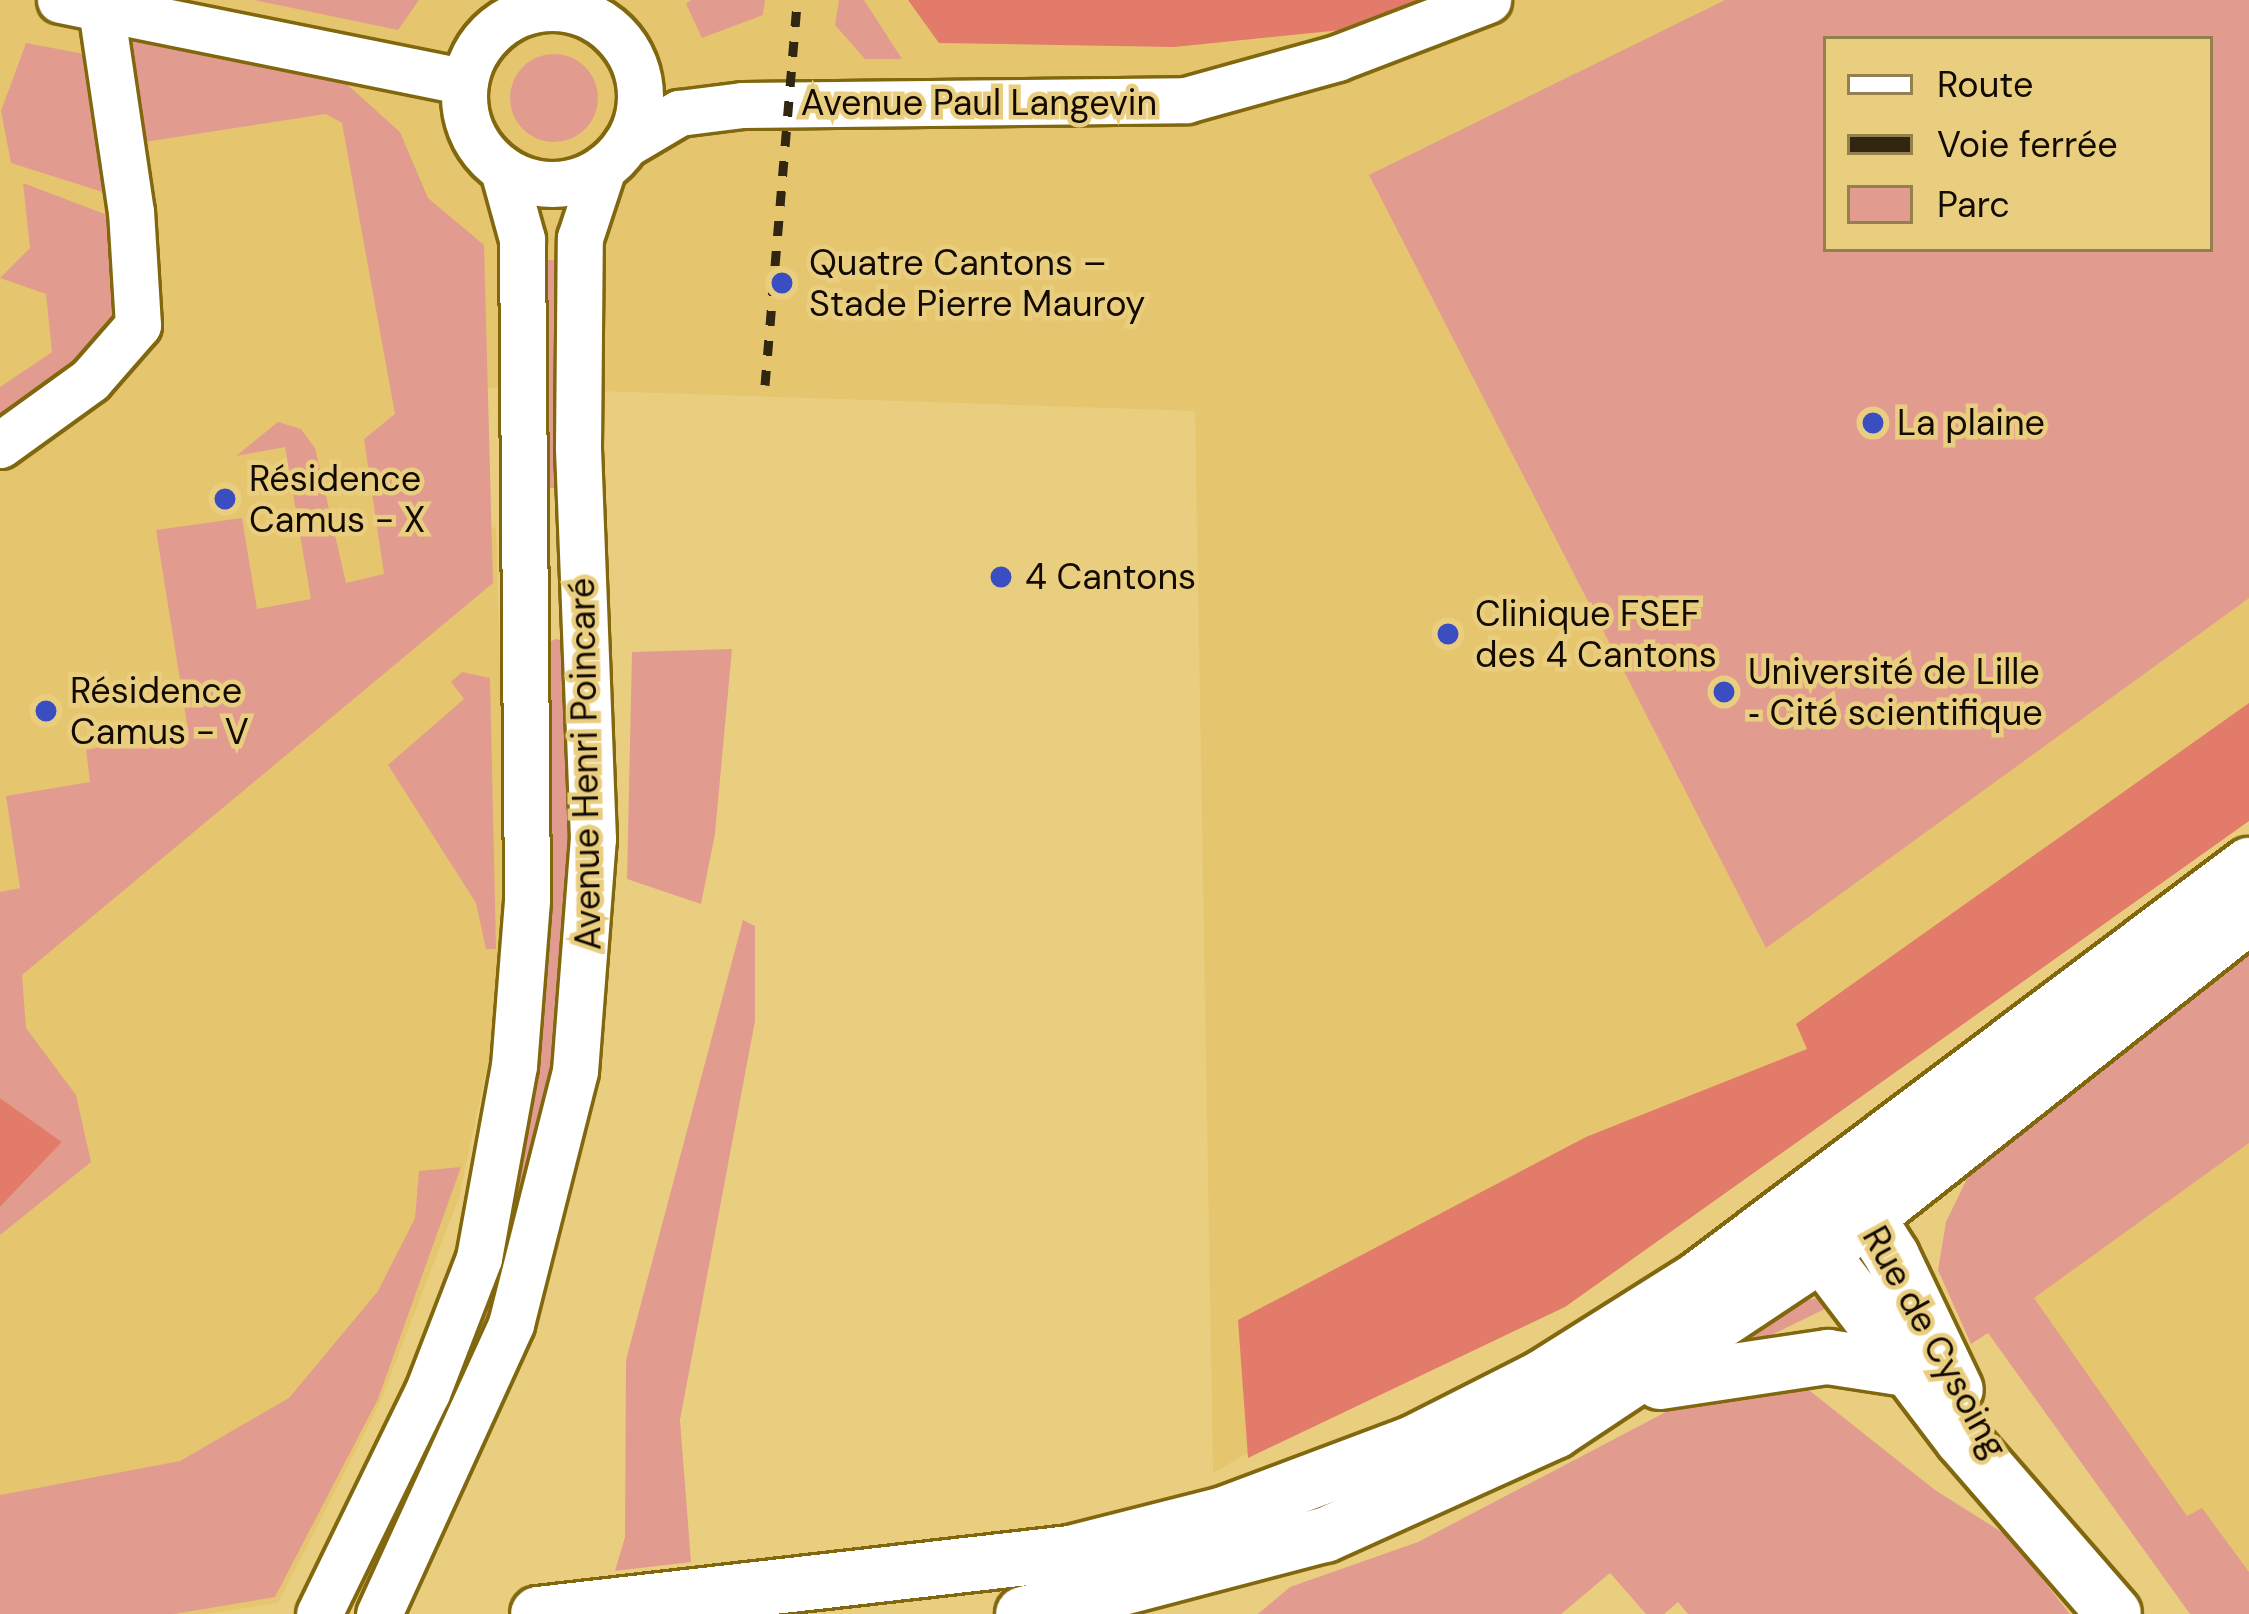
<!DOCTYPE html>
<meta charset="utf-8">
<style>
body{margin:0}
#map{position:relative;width:2249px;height:1614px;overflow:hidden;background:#eace80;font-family:"DM Sans",sans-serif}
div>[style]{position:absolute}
.built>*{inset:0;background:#e5c66f}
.green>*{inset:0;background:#e29c8f;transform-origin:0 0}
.round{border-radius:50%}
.forest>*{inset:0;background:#e37b6a}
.roads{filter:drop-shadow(3px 0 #81670e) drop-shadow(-3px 0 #81670e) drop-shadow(0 3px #81670e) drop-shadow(0 -3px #81670e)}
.minor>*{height:45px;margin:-22.5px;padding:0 22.5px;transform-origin:22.5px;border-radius:22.5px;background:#fff}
.minor>.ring{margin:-22.5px;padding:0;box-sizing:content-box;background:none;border:45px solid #fff;border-radius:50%}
.major>*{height:54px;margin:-27px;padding:0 27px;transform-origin:27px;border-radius:27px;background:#fff}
.rail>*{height:9px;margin-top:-4.5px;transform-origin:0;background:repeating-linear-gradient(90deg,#302611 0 15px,transparent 0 30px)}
.dots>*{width:33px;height:33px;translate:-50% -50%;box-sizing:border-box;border:6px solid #eace80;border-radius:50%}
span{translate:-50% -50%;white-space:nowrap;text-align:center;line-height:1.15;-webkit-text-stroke:9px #eace80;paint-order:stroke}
.street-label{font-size:36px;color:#130b00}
.poi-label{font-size:36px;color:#130b00}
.left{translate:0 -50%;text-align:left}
.legend{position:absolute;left:1823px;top:36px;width:390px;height:216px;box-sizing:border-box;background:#eace80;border:3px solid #94804d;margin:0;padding:15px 21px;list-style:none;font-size:36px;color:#130b00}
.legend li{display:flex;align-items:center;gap:24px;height:60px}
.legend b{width:60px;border:3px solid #94804d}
</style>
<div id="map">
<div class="built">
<i style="clip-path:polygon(evenodd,0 0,2249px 0,2249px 817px,1769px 1155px,1213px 1473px,1195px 411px,446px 386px,447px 565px,496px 526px,506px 887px,502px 998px,459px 1198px,379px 1405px,278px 1603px,206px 1614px,0 1614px,0 0,1826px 39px,2210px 39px,2210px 249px,1826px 249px,1826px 39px)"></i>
<i style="clip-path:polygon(2249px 1143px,2249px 1614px,2190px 1614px,2033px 1298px)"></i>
</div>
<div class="green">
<i style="clip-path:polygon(254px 0,419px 0,398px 30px)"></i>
<i style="clip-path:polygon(691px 0,765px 0,763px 15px,702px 38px,686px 4px)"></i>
<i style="clip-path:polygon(839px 0,864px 0,902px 59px,865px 59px,835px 25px)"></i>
<i style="clip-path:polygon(evenodd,1725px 0,2249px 0,2249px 598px,1766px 948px,1369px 175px,1725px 0,1826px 39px,2210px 39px,2210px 249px,1826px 249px,1826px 39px)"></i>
<i style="clip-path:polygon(119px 34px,340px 78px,400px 132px,428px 198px,484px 245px,493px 583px,22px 975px,26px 1028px,76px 1095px,91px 1162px,0 1235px,0 1207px,62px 1142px,0 1098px,0 892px,20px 888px,6px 796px,90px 782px,86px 750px,188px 730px,156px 530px,242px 518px,257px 609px,311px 599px,285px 447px,236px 456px,278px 422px,301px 429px,315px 448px,346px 583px,384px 574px,364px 439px,395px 414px,342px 123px,326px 114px,138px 143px)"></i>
<i style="clip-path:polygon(26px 43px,95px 56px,106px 193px,11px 163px,1px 111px)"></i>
<i class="round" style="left:510px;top:54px;width:88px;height:88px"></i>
<i style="clip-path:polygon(23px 183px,110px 216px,123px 322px,0 427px,0 387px,52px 352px,46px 294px,0 278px,30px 248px)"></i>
<i style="left:532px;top:260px;width:35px;height:228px"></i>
<i style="clip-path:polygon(556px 639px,568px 642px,578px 896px,557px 1094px,480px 1366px,389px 1559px,374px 1552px,493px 1276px,547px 643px)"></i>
<i style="clip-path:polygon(732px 649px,715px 834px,701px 904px,627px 879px,632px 652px)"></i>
<i style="clip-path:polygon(462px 672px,490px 678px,496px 949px,486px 949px,476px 903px,388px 765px,464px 699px,451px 682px)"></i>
<i style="clip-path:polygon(743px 920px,755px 926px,755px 1021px,680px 1420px,691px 1562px,615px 1571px,625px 1537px,626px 1360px)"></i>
<i style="clip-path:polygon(2249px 935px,2249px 1143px,2034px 1298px,2187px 1516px,2202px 1508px,2249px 1572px,2249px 1614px,2190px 1614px,1988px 1333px,1971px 1344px,1938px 1270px,1946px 1222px,1973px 1166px)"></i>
<i style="clip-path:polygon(461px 1167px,378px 1399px,275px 1597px,174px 1614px,0 1614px,0 1495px,180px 1461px,289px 1398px,378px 1291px,415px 1218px,419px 1171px)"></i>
<i style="clip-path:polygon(1817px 1298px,1833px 1305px,1728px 1356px,1801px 1302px)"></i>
<i style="clip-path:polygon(1800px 1383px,1935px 1490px,2008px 1536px,2070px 1614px,1688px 1614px,1678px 1602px,1664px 1614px,1646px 1614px,1610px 1573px,1561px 1614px,1258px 1614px,1290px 1587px,1418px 1542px,1685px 1402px)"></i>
</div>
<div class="forest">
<i style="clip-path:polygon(908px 0,1418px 0,1351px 29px,1174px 47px,939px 43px)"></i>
<i style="clip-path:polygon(2249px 703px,2249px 821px,1565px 1307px,1248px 1458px,1238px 1320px,1586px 1137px,1807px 1049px,1796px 1024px)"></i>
<i style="clip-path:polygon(0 1098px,62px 1142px,0 1207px)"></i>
</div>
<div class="roads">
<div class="minor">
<i style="left:60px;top:0;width:413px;rotate:11.4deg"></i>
<i class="ring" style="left:464px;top:8px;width:131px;height:131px"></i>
<i style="left:625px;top:145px;width:63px;rotate:-30.7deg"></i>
<i style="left:679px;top:113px;width:64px;rotate:-7.2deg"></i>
<i style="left:742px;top:105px;width:444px;rotate:-0.6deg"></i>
<i style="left:1186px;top:100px;width:157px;rotate:-15.5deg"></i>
<i style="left:1337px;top:58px;width:162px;rotate:-21deg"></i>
<i style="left:0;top:445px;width:111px;rotate:-35.8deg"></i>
<i style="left:90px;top:380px;width:73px;rotate:-48.9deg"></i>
<i style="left:138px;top:325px;width:113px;rotate:-93.5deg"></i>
<i style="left:131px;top:212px;width:205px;rotate:-98.4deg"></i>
<i style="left:319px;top:1614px;width:246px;rotate:-64deg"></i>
<i style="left:427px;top:1393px;width:145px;rotate:-68.9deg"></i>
<i style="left:479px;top:1258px;width:195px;rotate:-79.7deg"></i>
<i style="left:514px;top:1066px;width:167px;rotate:-85.5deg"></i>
<i style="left:527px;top:900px;width:661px;rotate:-90.43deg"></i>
<i style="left:522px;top:239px;width:72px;rotate:-105.4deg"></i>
<i style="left:379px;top:1614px;width:319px;rotate:-65.5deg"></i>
<i style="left:511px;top:1324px;width:261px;rotate:-75.8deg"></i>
<i style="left:575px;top:1071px;width:233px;rotate:-85.6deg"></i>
<i style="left:593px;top:839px;width:392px;rotate:-92.2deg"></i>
<i style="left:578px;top:447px;width:209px;rotate:-89.5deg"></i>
<i style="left:580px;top:238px;width:74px;rotate:-71.8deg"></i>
</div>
<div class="major">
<i style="left:1849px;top:1189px;width:80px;rotate:57.3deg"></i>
<i style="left:1892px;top:1256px;width:148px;rotate:64.5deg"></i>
<i style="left:1802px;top:1228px;width:266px;rotate:52.8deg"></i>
<i style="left:1963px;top:1440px;width:230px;rotate:49deg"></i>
<i style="left:1660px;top:1382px;width:170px;rotate:-8.5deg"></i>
<i style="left:1828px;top:1357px;width:79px;rotate:8.7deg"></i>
<i style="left:538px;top:1614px;width:535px;rotate:-6.54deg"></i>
<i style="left:1070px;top:1553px;width:159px;rotate:-14.2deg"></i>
<i style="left:1224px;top:1514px;width:202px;rotate:-20.6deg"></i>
<i style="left:1413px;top:1443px;width:146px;rotate:-26.9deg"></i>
<i style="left:1543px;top:1377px;width:182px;rotate:-32.2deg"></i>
<i style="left:1697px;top:1280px;width:691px;rotate:-36.94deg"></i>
<i style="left:1023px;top:1614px;width:312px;rotate:-14.7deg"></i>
<i style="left:1325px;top:1535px;width:252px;rotate:-24.3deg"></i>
<i style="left:1555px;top:1431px;width:318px;rotate:-33.6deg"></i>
<i style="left:1820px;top:1255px;width:547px;rotate:-38.32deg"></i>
</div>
</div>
<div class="rail">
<i style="left:765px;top:385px;width:386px;rotate:-85.2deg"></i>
</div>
<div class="dots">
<i style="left:782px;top:283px;background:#3a4ec1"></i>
<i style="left:1873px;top:423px;background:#3a4ec1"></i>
<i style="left:225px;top:499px;background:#3a4ec1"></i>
<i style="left:1001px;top:577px;background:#3a4ec1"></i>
<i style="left:1448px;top:634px;background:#3a4ec1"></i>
<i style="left:1724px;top:692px;background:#3a4ec1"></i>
<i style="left:46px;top:711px;background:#3a4ec1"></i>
</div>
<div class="street-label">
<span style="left:979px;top:103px">Avenue Paul Langevin</span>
<span style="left:585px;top:764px;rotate:-91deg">Avenue Henri Poincaré</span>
<span style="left:1935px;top:1342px;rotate:61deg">Rue de Cysoing</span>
</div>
<div class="poi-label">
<span class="left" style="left:809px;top:283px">Quatre Cantons –<br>Stade Pierre Mauroy</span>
<span class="left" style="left:1897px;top:423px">La plaine</span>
<span class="left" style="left:249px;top:499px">Résidence<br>Camus - X</span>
<span class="left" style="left:1025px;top:577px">4 Cantons</span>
<span class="left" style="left:1475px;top:634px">Clinique FSEF<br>des 4 Cantons</span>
<span class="left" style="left:1748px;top:692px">Université de Lille<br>‐ Cité scientifique</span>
<span class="left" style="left:70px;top:711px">Résidence<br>Camus - V</span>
</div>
<ul class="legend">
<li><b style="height:15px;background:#fff"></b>Route</li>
<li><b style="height:15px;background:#302611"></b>Voie ferrée</li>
<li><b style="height:33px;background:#e29c8f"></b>Parc</li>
</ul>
</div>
